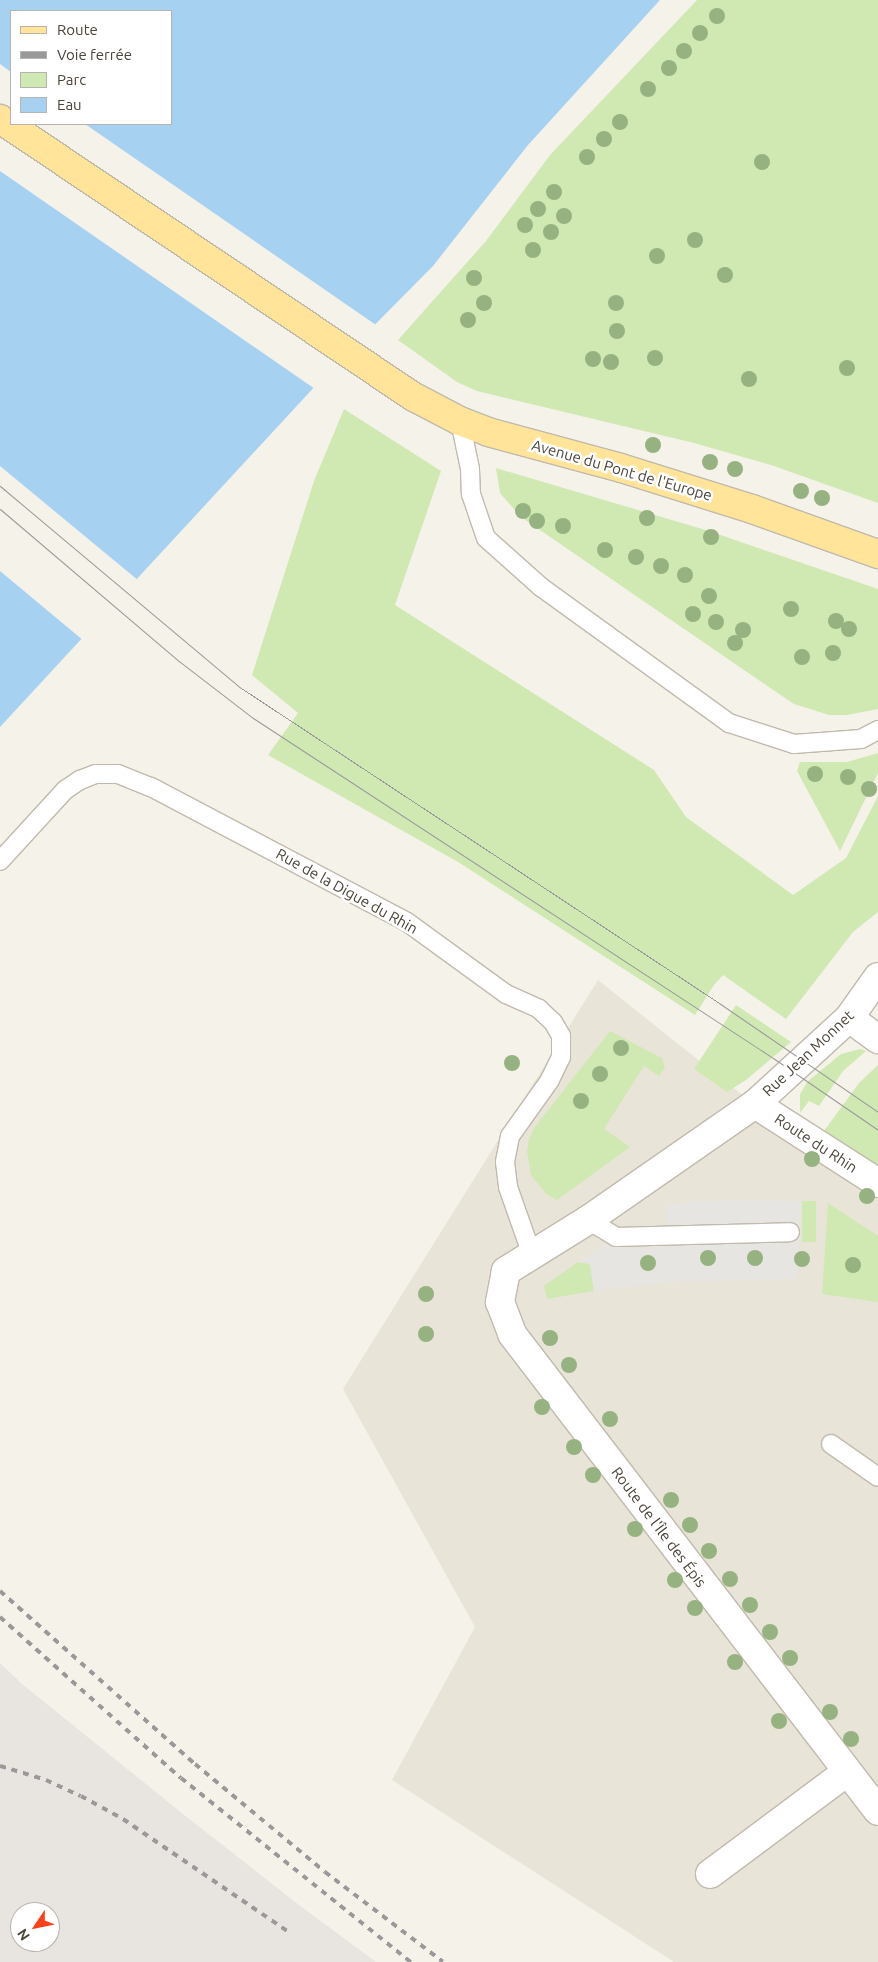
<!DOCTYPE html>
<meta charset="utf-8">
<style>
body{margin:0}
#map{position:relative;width:878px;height:1962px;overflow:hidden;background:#f5f2ea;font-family:Ubuntu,sans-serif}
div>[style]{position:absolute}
.residential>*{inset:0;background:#e9e4d8}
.industrial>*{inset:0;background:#e8e4df}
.green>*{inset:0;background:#d0e9b3;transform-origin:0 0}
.parking>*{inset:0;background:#e7e5e2}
.water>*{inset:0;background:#a7d1f1}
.pier>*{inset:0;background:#f5f2ea}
.roads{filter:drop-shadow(1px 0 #c1baac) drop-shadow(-1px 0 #c1baac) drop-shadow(0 1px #c1baac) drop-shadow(0 -1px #c1baac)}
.lane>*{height:18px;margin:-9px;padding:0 9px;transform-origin:9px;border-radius:9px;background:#fff}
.street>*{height:28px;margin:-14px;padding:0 14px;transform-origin:14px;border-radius:14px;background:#fff}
.primary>*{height:28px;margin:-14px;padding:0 14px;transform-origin:14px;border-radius:14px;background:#ffe49a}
.tram>*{height:1px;margin:-0.5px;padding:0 0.5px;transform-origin:0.5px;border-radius:0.5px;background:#999}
.rail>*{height:4px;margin-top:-2px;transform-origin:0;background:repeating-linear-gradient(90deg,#999 0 6px,transparent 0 12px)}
.trees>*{width:16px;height:16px;margin:-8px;border-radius:50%;background:#95b280}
span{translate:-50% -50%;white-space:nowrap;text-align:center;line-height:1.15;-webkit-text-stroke:5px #fff;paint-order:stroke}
.street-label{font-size:15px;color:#4a4338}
.legend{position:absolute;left:10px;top:10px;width:162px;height:115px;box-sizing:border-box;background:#fff;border:1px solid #b7b4af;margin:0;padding:6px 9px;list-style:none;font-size:15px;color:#4a4338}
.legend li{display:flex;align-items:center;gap:10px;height:25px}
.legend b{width:25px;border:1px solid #b7b4af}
.north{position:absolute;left:10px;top:1902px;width:50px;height:50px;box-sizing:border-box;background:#fff;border:1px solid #b7b4af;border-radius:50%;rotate:236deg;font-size:14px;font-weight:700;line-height:20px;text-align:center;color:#4a4338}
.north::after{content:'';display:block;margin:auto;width:18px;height:22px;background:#fb421b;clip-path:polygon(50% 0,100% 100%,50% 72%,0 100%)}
</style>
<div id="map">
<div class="residential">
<i style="clip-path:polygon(598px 980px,810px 1149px,878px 1191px,878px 1962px,674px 1962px,392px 1780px,475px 1627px,343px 1389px)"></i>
</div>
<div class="industrial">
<i style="clip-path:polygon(evenodd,0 1663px,22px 1684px,188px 1818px,299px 1905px,376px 1962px,0 1962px,0 1663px,20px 1912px,50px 1912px,50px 1942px,20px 1942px,20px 1912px)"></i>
</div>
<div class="green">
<i style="clip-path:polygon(697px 0,878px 0,878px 503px,771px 465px,694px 443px,477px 391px,457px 382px,398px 340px,486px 241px,550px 155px)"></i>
<i style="clip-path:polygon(344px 409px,441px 471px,395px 605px,654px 770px,686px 817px,793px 895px,846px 858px,878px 796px,878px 912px,853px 932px,786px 1019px,723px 975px,714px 985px,695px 1015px,458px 862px,268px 755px,298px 713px,252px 675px,314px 481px)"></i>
<i style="clip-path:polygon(496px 468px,709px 531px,878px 589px,878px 709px,847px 715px,829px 715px,794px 704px,779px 694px,521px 517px,500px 493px)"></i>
<i style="clip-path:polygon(878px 753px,878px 773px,840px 851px,797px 771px,800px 762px,847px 762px)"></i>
<i style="clip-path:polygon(736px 1005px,791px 1042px,746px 1080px,727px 1092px,694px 1069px)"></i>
<i style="clip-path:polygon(610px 1031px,662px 1058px,665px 1068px,659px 1076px,644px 1066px,604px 1129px,630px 1147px,557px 1200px,546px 1194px,531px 1175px,527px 1151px,529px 1139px,534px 1128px)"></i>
<i style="clip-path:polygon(860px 1049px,866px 1051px,843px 1071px,819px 1106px,809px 1101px,800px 1113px,800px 1094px,808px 1081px,841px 1054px)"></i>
<i style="clip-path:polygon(878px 1065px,878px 1173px,821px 1135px,859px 1083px)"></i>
<i style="left:802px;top:1201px;width:14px;height:41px"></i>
<i style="clip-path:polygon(828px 1203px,878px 1236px,878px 1302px,822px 1294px)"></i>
<i style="clip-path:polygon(578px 1262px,590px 1264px,594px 1291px,547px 1299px,544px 1286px)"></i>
</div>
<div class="parking">
<i style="clip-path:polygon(735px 1200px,802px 1201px,797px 1279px,664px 1282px,594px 1291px,590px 1264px,578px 1262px,633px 1224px,636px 1228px,667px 1225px,667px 1203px)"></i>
</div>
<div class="water">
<i style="clip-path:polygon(evenodd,0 0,660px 0,528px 145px,433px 266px,330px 370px,0 727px,0 0,11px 11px,171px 11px,171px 124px,11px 124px,11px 11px)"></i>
</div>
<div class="pier">
<i style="clip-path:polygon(0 64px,11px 72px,11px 124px,85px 124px,376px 325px,315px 389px,0 171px)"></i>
<i style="clip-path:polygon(0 466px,139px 581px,84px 641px,0 571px)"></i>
</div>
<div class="roads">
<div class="lane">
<i style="left:460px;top:421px;width:49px;rotate:78.2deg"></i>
<i style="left:470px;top:469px;width:25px;rotate:88deg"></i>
<i style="left:471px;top:494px;width:46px;rotate:71.2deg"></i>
<i style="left:486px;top:538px;width:74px;rotate:41.7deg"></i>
<i style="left:541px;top:587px;width:232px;rotate:35.9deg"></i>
<i style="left:729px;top:723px;width:68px;rotate:17.9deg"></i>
<i style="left:794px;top:744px;width:67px;rotate:-4.3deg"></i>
<i style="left:861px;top:739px;width:19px;rotate:-28deg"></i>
<i style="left:0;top:861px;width:96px;rotate:-47.5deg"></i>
<i style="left:65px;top:790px;width:18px;rotate:-34deg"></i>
<i style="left:80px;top:780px;width:17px;rotate:-21deg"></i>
<i style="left:96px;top:774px;width:22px"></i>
<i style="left:118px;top:774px;width:35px;rotate:22deg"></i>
<i style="left:151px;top:787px;width:289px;rotate:27.8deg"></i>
<i style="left:407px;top:922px;width:122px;rotate:36deg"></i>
<i style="left:506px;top:994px;width:36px;rotate:24deg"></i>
<i style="left:539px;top:1009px;width:19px;rotate:43deg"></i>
<i style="left:553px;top:1022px;width:16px;rotate:60deg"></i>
<i style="left:561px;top:1036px;width:21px;rotate:90deg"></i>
<i style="left:561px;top:1057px;width:25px;rotate:116deg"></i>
<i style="left:550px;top:1080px;width:69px;rotate:125.5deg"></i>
<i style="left:510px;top:1136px;width:26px;rotate:101deg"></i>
<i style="left:505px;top:1162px;width:25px;rotate:83deg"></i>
<i style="left:508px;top:1187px;width:72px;rotate:70.6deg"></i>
<i style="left:588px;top:1220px;width:33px;rotate:31deg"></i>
<i style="left:616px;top:1237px;width:174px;rotate:-1.6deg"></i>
<i style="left:831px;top:1444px;width:57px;rotate:35.1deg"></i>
</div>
<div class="street">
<i style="left:878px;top:977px;width:50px;rotate:125.3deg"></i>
<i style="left:849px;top:1018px;width:127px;rotate:137.5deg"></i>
<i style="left:755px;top:1104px;width:203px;rotate:145.2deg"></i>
<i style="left:588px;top:1220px;width:97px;rotate:148.1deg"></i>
<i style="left:506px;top:1271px;width:32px;rotate:101deg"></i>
<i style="left:500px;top:1302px;width:34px;rotate:69deg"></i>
<i style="left:512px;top:1334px;width:601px;rotate:52.5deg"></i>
<i style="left:849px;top:1018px;width:36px;rotate:36deg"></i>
<i style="left:755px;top:1104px;width:146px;rotate:32.7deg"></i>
<i style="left:710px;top:1874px;width:171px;rotate:-36.7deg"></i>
</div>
<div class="primary">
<i style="left:0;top:119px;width:499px;rotate:33.9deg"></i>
<i style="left:414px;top:397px;width:52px;rotate:27.6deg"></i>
<i style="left:460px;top:421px;width:30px;rotate:21deg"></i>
<i style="left:488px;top:432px;width:138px;rotate:15.1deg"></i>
<i style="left:621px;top:468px;width:137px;rotate:17.4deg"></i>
<i style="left:752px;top:509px;width:134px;rotate:19.7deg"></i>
</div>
</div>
<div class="tram">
<i style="left:0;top:486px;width:314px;rotate:40deg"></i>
<i style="left:241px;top:688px;width:572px;rotate:33.38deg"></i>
<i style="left:719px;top:1003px;width:193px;rotate:34.4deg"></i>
<i style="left:0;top:509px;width:236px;rotate:40.4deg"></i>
<i style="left:180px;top:662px;width:92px;rotate:37.5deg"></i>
<i style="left:253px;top:718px;width:621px;rotate:33.18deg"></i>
<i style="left:773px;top:1058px;width:127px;rotate:34.4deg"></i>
</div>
<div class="rail">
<i style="left:0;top:1591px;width:261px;rotate:41.6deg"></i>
<i style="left:195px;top:1764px;width:169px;rotate:39.7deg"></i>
<i style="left:325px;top:1872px;width:148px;rotate:37.3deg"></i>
<i style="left:0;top:1617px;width:242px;rotate:41.7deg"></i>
<i style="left:181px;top:1778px;width:295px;rotate:38.7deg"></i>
<i style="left:0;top:1766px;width:48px;rotate:16.9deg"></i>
<i style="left:46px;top:1780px;width:38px;rotate:25deg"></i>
<i style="left:81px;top:1796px;width:48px;rotate:28.7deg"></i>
<i style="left:123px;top:1819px;width:199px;rotate:34.3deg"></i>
</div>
<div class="trees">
<i style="left:717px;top:16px"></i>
<i style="left:700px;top:33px"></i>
<i style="left:684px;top:51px"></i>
<i style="left:669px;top:68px"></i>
<i style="left:648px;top:89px"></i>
<i style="left:620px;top:122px"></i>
<i style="left:604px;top:139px"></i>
<i style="left:587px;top:157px"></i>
<i style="left:762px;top:162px"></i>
<i style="left:554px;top:192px"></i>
<i style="left:538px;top:209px"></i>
<i style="left:564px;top:216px"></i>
<i style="left:525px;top:225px"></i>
<i style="left:551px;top:232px"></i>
<i style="left:695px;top:240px"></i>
<i style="left:533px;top:250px"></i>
<i style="left:657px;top:256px"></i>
<i style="left:725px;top:275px"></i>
<i style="left:474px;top:278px"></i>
<i style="left:484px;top:303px"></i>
<i style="left:616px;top:303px"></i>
<i style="left:468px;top:320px"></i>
<i style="left:617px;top:331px"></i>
<i style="left:655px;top:358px"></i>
<i style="left:593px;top:359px"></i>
<i style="left:611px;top:362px"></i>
<i style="left:847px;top:368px"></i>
<i style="left:749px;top:379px"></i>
<i style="left:653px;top:445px"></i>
<i style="left:710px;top:462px"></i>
<i style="left:735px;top:469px"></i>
<i style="left:801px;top:491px"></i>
<i style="left:822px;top:498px"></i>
<i style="left:523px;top:511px"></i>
<i style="left:647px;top:518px"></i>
<i style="left:537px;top:521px"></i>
<i style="left:563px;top:526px"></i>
<i style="left:711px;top:537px"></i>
<i style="left:605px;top:550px"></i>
<i style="left:636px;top:557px"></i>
<i style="left:661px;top:566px"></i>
<i style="left:685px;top:575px"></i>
<i style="left:709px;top:596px"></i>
<i style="left:791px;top:609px"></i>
<i style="left:693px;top:614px"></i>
<i style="left:836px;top:621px"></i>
<i style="left:716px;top:622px"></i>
<i style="left:849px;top:629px"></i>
<i style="left:743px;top:630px"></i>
<i style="left:735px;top:643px"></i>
<i style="left:833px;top:653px"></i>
<i style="left:802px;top:657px"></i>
<i style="left:815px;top:774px"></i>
<i style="left:848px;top:777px"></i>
<i style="left:869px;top:789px"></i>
<i style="left:621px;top:1048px"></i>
<i style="left:512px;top:1063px"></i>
<i style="left:600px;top:1074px"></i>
<i style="left:581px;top:1101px"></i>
<i style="left:812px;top:1159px"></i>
<i style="left:867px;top:1196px"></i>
<i style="left:708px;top:1258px"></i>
<i style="left:755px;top:1258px"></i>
<i style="left:802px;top:1259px"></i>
<i style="left:648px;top:1263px"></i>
<i style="left:853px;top:1265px"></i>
<i style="left:426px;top:1294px"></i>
<i style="left:426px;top:1334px"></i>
<i style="left:550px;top:1338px"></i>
<i style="left:569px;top:1365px"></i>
<i style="left:542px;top:1407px"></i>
<i style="left:610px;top:1419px"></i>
<i style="left:574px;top:1447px"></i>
<i style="left:593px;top:1475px"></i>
<i style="left:671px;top:1500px"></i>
<i style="left:690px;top:1525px"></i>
<i style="left:635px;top:1529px"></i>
<i style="left:709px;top:1551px"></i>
<i style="left:730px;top:1579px"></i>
<i style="left:675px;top:1580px"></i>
<i style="left:750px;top:1605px"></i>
<i style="left:695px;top:1608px"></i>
<i style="left:770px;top:1632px"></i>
<i style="left:790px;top:1658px"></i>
<i style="left:735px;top:1662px"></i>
<i style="left:830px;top:1712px"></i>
<i style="left:779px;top:1721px"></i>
<i style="left:851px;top:1739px"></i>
</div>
<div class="street-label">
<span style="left:622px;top:470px;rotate:16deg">Avenue du Pont de l'Europe</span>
<span style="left:347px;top:891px;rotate:29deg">Rue de la Digue du Rhin</span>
<span style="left:808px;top:1053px;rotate:-43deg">Rue Jean Monnet</span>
<span style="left:816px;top:1143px;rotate:33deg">Route du Rhin</span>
<span style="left:659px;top:1527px;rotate:53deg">Route de l'Île des Épis</span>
</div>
<ul class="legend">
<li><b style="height:6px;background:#ffe49a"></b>Route</li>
<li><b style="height:6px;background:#999"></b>Voie ferrée</li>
<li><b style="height:14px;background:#d0e9b3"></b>Parc</li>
<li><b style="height:14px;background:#a7d1f1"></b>Eau</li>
</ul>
<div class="north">N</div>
</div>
